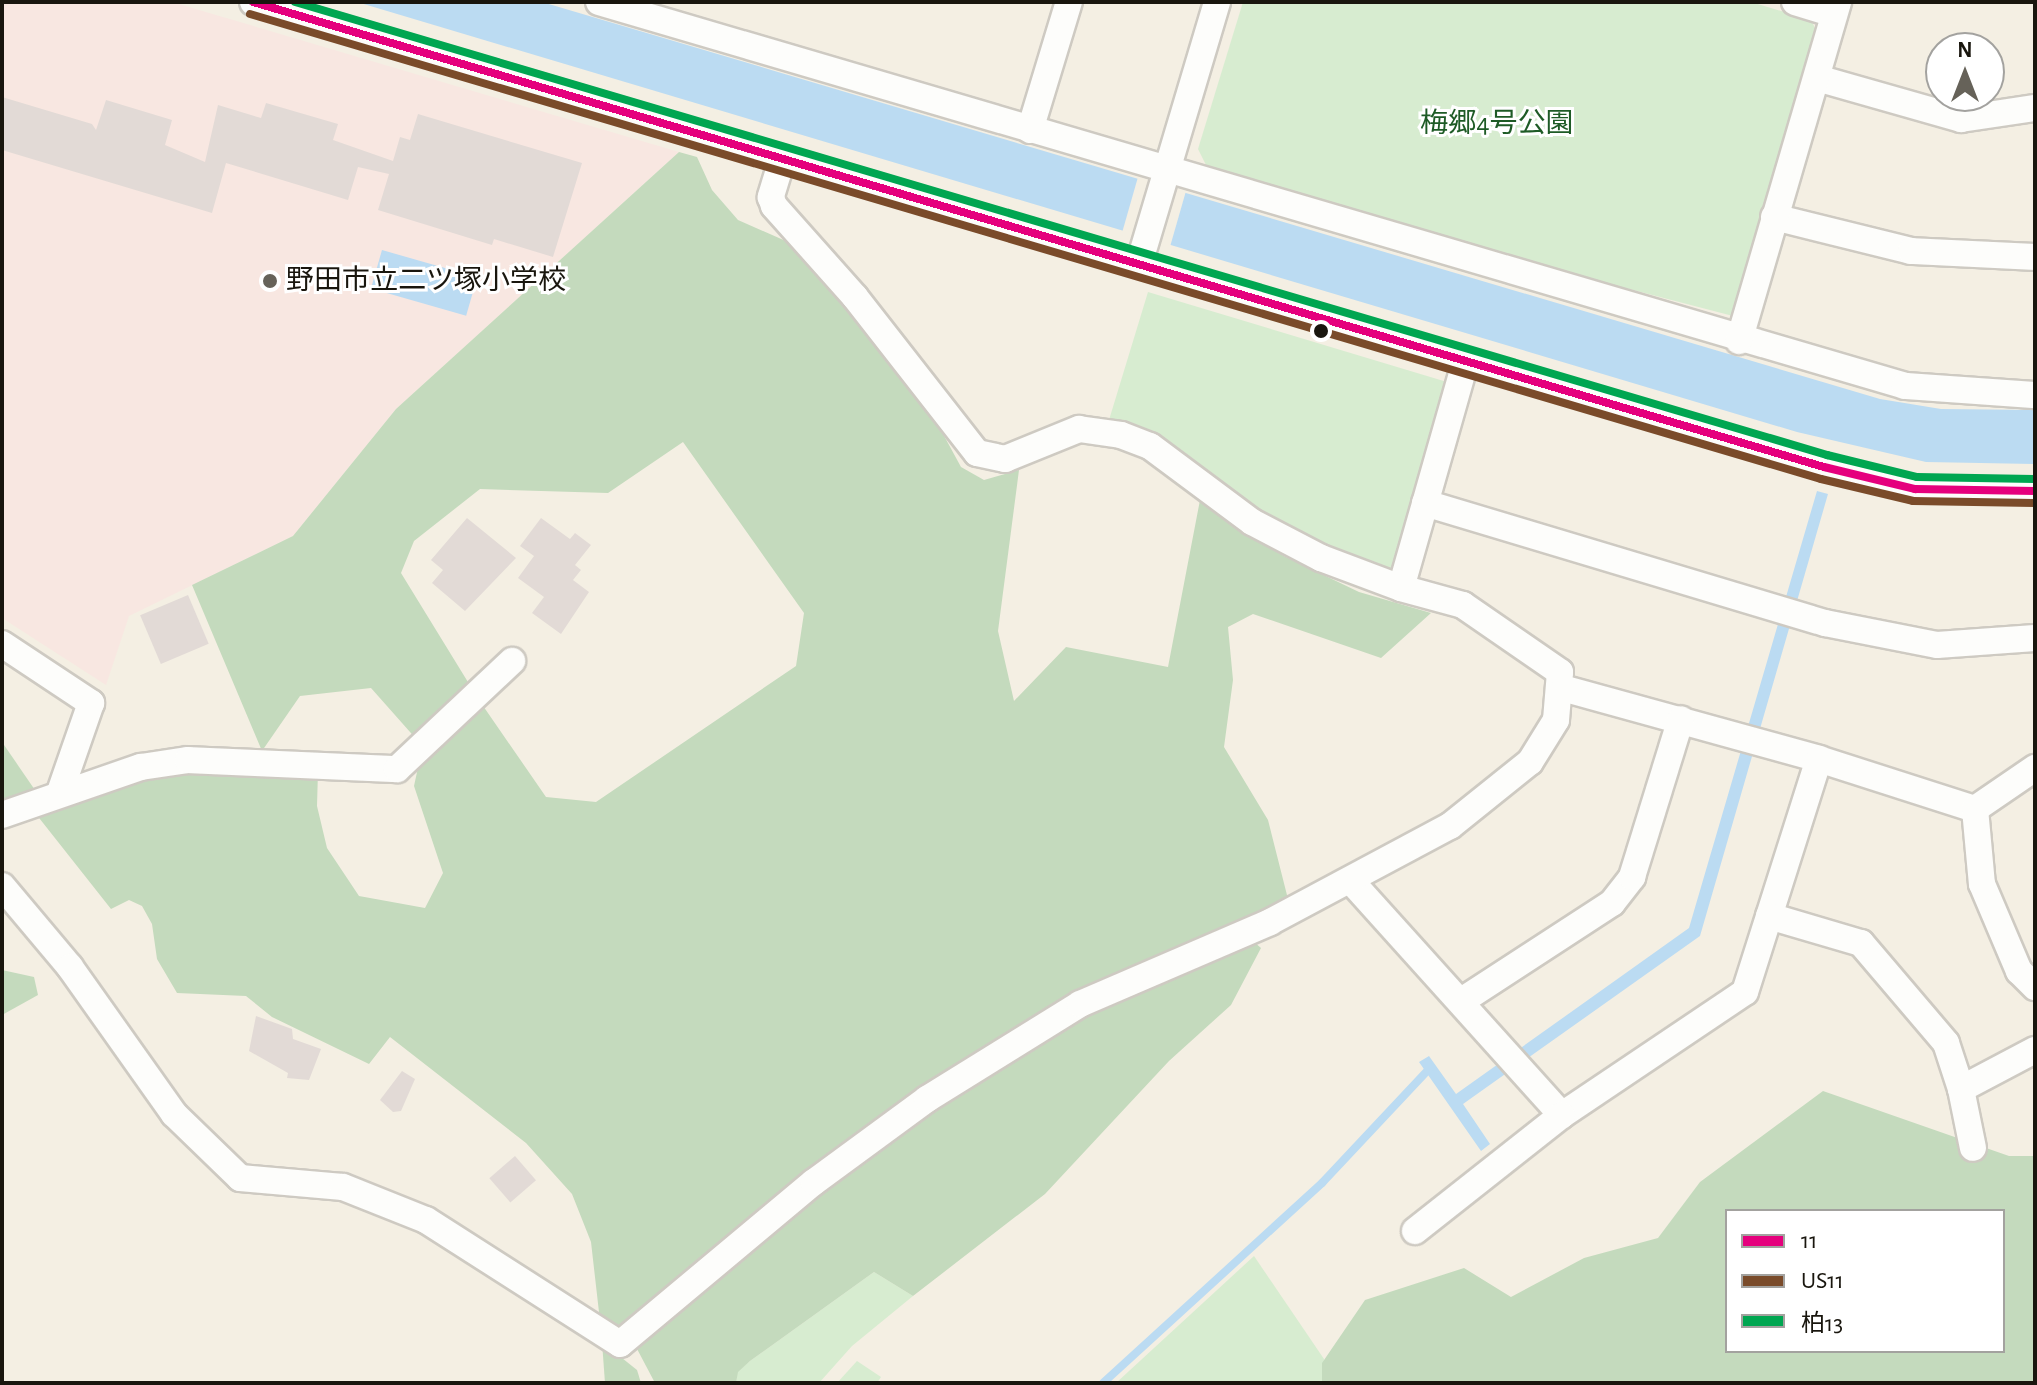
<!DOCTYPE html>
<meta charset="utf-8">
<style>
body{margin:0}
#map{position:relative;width:2037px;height:1385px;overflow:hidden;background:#f4efe3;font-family:"Alegreya Sans","Noto Sans JP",sans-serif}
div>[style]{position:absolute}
.education>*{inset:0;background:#f8e7e1}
.green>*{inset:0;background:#d7ecd0}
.forest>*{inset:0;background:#c4dabd}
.water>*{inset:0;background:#bbdbf2;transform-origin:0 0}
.pier>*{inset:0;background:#f4efe3;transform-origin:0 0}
.stream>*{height:8px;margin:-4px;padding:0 4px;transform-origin:4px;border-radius:4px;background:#bbdbf2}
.building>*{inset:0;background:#e2dad6;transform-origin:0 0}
.roads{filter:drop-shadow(2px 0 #cecac2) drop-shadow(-2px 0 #cecac2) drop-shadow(0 2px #cecac2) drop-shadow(0 -2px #cecac2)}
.minor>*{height:26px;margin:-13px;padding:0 13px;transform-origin:13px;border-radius:13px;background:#fdfdfb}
.bus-1>*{height:8px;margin:-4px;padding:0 4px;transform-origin:4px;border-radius:4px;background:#e5007d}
.bus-2>*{height:8px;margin:-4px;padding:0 4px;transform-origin:4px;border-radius:4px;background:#7a4b2a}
.bus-3>*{height:8px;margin:-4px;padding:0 4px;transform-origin:4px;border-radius:4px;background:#00a651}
.dots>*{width:22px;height:22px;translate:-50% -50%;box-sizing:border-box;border:4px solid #fff;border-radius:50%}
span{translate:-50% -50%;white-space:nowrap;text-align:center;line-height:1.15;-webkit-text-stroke:6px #fff;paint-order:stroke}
.park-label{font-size:28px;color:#1e5b26}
.poi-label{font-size:28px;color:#19160e}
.left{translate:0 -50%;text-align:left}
.frame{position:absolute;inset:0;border:4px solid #19160e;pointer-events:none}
.legend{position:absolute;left:1725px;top:1209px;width:280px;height:144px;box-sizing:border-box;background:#fff;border:2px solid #a3a29f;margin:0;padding:10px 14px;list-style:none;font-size:24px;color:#19160e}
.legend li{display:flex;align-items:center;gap:16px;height:40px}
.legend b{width:40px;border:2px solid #a3a29f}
.north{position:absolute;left:1925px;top:32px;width:80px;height:80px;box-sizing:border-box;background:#fff;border:2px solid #a3a29f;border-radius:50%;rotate:0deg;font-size:22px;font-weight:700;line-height:32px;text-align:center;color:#19160e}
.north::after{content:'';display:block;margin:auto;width:28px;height:36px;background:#666259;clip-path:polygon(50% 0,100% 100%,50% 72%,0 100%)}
</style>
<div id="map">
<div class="education">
<i style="clip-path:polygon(2px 2px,172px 2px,679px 152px,396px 409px,293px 536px,129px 616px,106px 685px,2px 618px)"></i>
</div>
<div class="green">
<i style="clip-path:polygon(1243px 2px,1751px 2px,1811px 20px,1817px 32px,1733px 316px,1583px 277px,1206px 165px,1198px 149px)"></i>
<i style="clip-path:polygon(1148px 292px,1447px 382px,1392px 573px,1313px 543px,1239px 498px,1156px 436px,1109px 420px)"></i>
<i style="clip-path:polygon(1254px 1256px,1324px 1359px,1322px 1383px,1116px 1383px)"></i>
<i style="clip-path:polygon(874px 1272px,913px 1296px,852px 1346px,819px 1383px,736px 1383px,737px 1372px,750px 1361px)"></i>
<i style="clip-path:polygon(857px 1361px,881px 1377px,877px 1383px,837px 1383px)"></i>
</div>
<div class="forest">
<i style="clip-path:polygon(679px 152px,697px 157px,712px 190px,738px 220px,788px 242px,858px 318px,930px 410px,961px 467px,984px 480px,1019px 470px,998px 631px,1014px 701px,1066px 647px,1168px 667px,1200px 500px,1284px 556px,1359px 592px,1431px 613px,1381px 658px,1253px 614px,1228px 627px,1233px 680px,1224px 747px,1268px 820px,1289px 903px,1100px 990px,620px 1330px,600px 1321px,591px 1242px,572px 1194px,526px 1143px,390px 1037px,369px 1064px,272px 1017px,246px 996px,177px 993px,157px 959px,152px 924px,142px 906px,129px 900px,111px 909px,32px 809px,141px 772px,318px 771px,317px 806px,327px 848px,359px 896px,425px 908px,443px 873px,414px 786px,419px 763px,479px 700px,546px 797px,596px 802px,796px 666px,804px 613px,683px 442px,608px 493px,480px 489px,414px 541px,401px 573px,471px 687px,418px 741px,371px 688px,300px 696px,262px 751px,192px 585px,293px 536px,396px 409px)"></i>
<i style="clip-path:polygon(2px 742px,37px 793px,2px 808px)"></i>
<i style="clip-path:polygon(1253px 941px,1261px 948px,1231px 1005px,1169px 1061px,1045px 1194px,913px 1296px,874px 1272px,750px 1361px,738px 1372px,736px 1383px,655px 1383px,636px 1347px,816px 1187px,1082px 1009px)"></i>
<i style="clip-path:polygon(2px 970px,34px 977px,38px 995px,2px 1015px)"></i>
<i style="clip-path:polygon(evenodd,1823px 1091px,2009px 1156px,2035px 1156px,2035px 1383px,1322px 1383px,1322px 1363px,1365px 1300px,1464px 1268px,1511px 1297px,1584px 1258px,1658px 1238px,1700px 1182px,1823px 1091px,1727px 1211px,2003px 1211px,2003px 1351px,1727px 1351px,1727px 1211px)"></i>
<i style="clip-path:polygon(602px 1342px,637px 1370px,641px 1383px,605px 1383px)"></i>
</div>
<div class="water">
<i style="clip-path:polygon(357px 2px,542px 2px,1880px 399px,1941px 409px,2035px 410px,2035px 464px,1926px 462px,1797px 432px)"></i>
<i style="left:382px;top:250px;width:99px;height:40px;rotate:16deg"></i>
<i style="clip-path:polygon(1817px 491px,1828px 494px,1700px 936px,1463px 1104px,1490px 1144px,1481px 1151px,1419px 1062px,1429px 1056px,1456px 1094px,1689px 928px)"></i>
</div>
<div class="pier">
<i style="left:1138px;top:177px;width:50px;height:60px;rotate:16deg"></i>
</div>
<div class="stream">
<i style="left:1103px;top:1383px;width:297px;rotate:-42.4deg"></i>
<i style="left:1322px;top:1183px;width:158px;rotate:-46.8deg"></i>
</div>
<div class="building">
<i style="clip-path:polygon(2px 97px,92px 124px,96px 130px,106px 100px,172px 120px,165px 145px,205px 162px,218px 105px,261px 118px,266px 103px,338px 124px,333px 140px,393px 161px,400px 137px,410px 140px,418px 114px,582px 163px,553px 257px,494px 239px,492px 245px,378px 210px,389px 174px,358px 167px,348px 200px,226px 163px,212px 213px,2px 150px)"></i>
<i style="clip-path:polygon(467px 518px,516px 558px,465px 611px,432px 583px,443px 570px,431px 560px)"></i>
<i style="clip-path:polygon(541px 518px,570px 539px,575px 533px,591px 545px,575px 565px,581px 570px,573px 580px,589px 592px,561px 634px,532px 613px,544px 597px,518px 578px,534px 556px,520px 546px)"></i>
<i style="left:188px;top:595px;width:53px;height:52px;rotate:67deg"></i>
<i style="clip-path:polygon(256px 1016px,292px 1029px,293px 1039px,321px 1049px,309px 1080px,287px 1078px,288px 1073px,249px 1051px)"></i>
<i style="clip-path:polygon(402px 1071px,415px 1079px,401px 1111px,393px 1112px,380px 1100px)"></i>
<i style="left:515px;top:1156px;width:32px;height:34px;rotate:49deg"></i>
</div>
<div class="roads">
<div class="minor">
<i style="left:253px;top:2px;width:1638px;rotate:16.49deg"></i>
<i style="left:1824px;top:467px;width:94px;rotate:13.6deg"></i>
<i style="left:1915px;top:489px;width:120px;rotate:1deg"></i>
<i style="left:599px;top:2px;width:1361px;rotate:16.38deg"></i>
<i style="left:1905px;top:386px;width:130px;rotate:4deg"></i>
<i style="left:1795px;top:2px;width:41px;rotate:17.1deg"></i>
<i style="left:1817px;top:78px;width:150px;rotate:15.9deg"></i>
<i style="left:1961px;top:119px;width:75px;rotate:-8.5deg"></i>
<i style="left:1030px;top:130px;width:134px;rotate:-73.1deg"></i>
<i style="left:782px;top:160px;width:39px;rotate:107deg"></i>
<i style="left:771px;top:197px;width:9px;rotate:72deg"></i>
<i style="left:774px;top:206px;width:122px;rotate:48.3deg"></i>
<i style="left:855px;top:297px;width:198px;rotate:52deg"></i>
<i style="left:977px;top:453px;width:29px;rotate:12deg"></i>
<i style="left:1005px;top:459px;width:80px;rotate:-22.1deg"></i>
<i style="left:1079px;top:429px;width:42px;rotate:8.1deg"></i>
<i style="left:1121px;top:435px;width:31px;rotate:21deg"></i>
<i style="left:1150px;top:446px;width:127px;rotate:36.7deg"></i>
<i style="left:1252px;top:522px;width:78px;rotate:27.6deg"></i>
<i style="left:1321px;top:558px;width:85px;rotate:20.6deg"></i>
<i style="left:1774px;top:217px;width:141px;rotate:13.9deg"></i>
<i style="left:1911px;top:251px;width:124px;rotate:2.8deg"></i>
<i style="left:1139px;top:264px;width:273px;rotate:-73.4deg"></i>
<i style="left:1739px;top:341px;width:353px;rotate:-73.7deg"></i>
<i style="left:1425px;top:503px;width:418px;rotate:16.7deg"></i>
<i style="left:1825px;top:623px;width:114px;rotate:11.1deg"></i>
<i style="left:1937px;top:645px;width:98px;rotate:-4.1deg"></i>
<i style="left:2px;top:644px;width:107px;rotate:33.5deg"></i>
<i style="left:91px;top:703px;width:94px;rotate:109.2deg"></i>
<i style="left:1562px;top:688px;width:267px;rotate:15.4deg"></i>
<i style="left:1819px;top:759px;width:164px;rotate:17.8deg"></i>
<i style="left:1975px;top:809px;width:75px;rotate:84.7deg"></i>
<i style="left:1982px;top:884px;width:95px;rotate:67deg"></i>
<i style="left:2019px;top:971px;width:23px;rotate:45deg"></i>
<i style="left:1975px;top:809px;width:73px;rotate:-34.3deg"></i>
<i style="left:2px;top:815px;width:147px;rotate:-19.1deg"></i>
<i style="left:141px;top:767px;width:48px;rotate:-8.5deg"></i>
<i style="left:188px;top:760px;width:209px;rotate:2.5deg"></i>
<i style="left:397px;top:769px;width:158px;rotate:-43.2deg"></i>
<i style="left:1351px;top:881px;width:315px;rotate:48deg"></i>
<i style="left:1562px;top:1115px;width:220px;rotate:-33.9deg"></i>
<i style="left:1745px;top:992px;width:244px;rotate:-72.4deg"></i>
<i style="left:2px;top:886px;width:106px;rotate:50deg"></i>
<i style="left:70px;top:967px;width:180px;rotate:54.7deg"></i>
<i style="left:174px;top:1114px;width:92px;rotate:44.1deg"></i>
<i style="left:240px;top:1178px;width:103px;rotate:5deg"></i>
<i style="left:343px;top:1187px;width:89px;rotate:21.7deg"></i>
<i style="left:426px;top:1220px;width:230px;rotate:32.6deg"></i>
<i style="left:620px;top:1344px;width:253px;rotate:-39.9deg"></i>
<i style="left:814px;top:1182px;width:140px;rotate:-36.3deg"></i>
<i style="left:927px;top:1099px;width:180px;rotate:-31.8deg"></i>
<i style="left:1080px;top:1004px;width:207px;rotate:-23.3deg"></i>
<i style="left:1270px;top:922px;width:204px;rotate:-28.1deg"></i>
<i style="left:1450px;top:826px;width:102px;rotate:-38.7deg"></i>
<i style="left:1530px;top:762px;width:49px;rotate:-58.2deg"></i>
<i style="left:1556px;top:720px;width:48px;rotate:-85.2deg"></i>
<i style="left:1560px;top:672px;width:118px;rotate:-145.4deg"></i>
<i style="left:1463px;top:605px;width:64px;rotate:-164.7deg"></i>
<i style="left:1401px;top:588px;width:233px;rotate:-74.1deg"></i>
<i style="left:1769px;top:916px;width:96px;rotate:16.4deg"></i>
<i style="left:1861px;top:943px;width:131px;rotate:49.6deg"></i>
<i style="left:1946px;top:1043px;width:48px;rotate:71.9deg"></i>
<i style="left:1961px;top:1089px;width:84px;rotate:-27.8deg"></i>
<i style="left:1463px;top:1000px;width:178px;rotate:-33.1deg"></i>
<i style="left:1612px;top:903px;width:33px;rotate:-52deg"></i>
<i style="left:1632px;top:877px;width:165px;rotate:-72.8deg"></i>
<i style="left:1961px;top:1089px;width:60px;rotate:78.5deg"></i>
<i style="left:1415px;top:1231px;width:187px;rotate:-38.3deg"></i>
</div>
</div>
<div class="bus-1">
<i style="left:253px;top:2px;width:1638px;rotate:16.49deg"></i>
<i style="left:1824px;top:467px;width:94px;rotate:13.6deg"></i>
<i style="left:1915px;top:489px;width:120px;rotate:1deg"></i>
</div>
<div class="bus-2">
<i style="left:250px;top:14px;width:1638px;rotate:16.49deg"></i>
<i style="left:1821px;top:479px;width:95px;rotate:13.4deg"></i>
<i style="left:1913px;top:501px;width:122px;rotate:0.9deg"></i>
</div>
<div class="bus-3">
<i style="left:295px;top:2px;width:1598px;rotate:16.47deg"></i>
<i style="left:1827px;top:455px;width:93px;rotate:13.7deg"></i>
<i style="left:1917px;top:477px;width:118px;rotate:1deg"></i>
</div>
<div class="dots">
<i style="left:270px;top:281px;background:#666259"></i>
<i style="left:1321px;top:331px;background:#19160e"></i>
</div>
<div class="park-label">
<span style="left:1497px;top:124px">梅郷4号公園</span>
</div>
<div class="poi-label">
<span class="left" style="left:286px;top:281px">野田市立二ツ塚小学校</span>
</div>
<div class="frame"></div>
<ul class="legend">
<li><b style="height:10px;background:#e5007d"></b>11</li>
<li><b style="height:10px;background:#7a4b2a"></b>US11</li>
<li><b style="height:10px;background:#00a651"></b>柏13</li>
</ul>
<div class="north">N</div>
</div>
